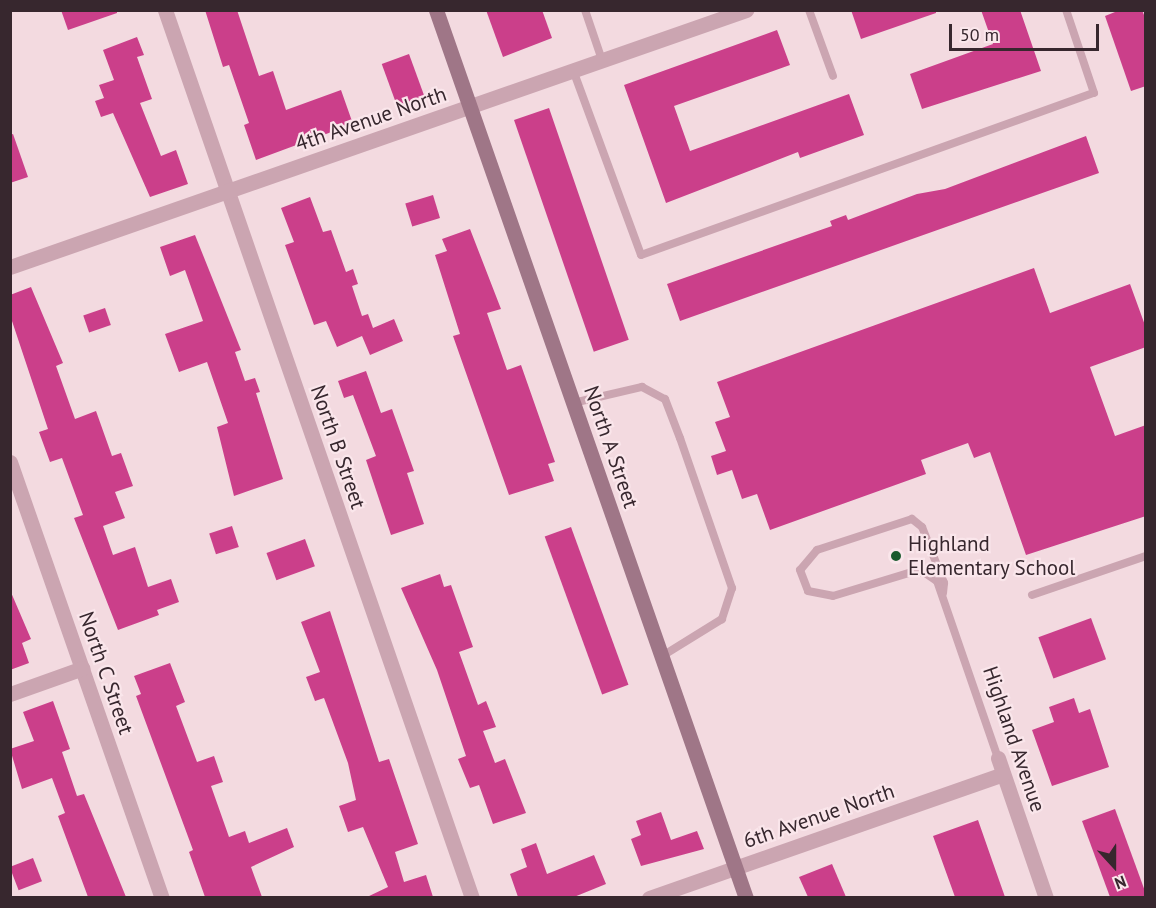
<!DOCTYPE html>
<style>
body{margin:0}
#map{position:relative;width:1156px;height:908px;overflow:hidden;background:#f3dae0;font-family:"PT Sans",sans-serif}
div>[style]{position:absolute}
.building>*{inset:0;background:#cb3f8a;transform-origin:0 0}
.lane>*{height:8px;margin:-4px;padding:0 4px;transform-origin:4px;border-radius:4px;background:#cba5b1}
.street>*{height:15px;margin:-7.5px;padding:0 7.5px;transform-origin:7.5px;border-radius:7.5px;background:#cba5b1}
.secondary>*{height:15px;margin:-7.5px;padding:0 7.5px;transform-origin:7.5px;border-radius:7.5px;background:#9f7687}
.dots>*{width:16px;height:16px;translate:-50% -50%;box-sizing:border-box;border:3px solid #fae6eb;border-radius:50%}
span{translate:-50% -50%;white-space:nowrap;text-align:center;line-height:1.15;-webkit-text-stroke:4.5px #fae6eb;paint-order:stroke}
.street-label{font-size:21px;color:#37272e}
.poi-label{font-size:21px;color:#37272e}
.left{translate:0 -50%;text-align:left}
.frame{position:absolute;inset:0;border:12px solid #37272e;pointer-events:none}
.north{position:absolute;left:1084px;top:836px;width:60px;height:60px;-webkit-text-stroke:4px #fae6eb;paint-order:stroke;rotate:159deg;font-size:16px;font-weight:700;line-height:24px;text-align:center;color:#37272e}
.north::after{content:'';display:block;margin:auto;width:21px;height:27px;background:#37272e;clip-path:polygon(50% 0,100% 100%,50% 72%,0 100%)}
.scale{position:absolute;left:949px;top:24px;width:150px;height:27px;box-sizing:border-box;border:3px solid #37272e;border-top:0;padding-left:8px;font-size:18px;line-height:21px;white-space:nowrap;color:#37272e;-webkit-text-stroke:4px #fae6eb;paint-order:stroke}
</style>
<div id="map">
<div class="building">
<i style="clip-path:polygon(61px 10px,117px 10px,117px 13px,68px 30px)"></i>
<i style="clip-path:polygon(205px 10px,237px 10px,259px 76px,273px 71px,286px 110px,341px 90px,353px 124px,256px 160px,244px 125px,249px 123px,229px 65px,223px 67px)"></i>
<i style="clip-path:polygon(486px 10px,542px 10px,552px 38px,503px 57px)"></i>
<i style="clip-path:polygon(851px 10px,936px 10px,936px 13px,861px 39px)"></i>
<i style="clip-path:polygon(981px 10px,1020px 10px,1041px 71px,922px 109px,910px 74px,993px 44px)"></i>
<i style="clip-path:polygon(1120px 10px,1142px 10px,1146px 20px,1146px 86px,1131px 91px,1105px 16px)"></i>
<i style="clip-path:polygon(777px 30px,790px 65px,674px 106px,690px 151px,849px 94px,864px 135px,800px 158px,798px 152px,666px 203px,624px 85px)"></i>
<i style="clip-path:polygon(137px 37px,144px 55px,137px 57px,152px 99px,140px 103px,161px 156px,176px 150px,188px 184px,150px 197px,113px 113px,101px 117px,95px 101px,104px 98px,99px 85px,114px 80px,103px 50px)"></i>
<i style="left:409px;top:54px;width:45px;height:29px;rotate:70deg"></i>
<i style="left:549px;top:108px;width:245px;height:37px;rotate:71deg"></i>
<i style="clip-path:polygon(13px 134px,28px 177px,10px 183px,10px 135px)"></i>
<i style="clip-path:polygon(1086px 136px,1099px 173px,680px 321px,667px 284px,832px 226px,830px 221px,846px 215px,848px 220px,917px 194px,945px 189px)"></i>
<i style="left:433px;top:195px;width:24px;height:29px;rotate:73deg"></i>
<i style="clip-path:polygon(310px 197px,323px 232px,331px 230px,346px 272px,353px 269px,358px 284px,352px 286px,362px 316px,368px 314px,373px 328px,394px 319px,403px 341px,370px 355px,362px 336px,337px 347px,326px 321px,314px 325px,285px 245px,294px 242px,281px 208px)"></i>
<i style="clip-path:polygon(470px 229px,501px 309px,487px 313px,507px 370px,521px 365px,555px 462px,548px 464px,554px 481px,509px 495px,453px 336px,460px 334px,435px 255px,447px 251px,442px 239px)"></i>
<i style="clip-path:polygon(195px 235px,241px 350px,235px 352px,245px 381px,255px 378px,260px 392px,256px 393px,283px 479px,234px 496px,217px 427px,228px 423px,207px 362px,179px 372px,165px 334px,203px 321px,185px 270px,170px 276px,160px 247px)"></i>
<i style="clip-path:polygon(1034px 268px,1050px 313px,1130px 284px,1146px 328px,1146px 347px,1090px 367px,1115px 436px,1146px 425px,1146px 516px,1026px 555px,990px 452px,974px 458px,968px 443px,921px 460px,926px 474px,770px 530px,757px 494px,742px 499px,732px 470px,717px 475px,711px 456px,726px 451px,715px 422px,730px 417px,717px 382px)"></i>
<i style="clip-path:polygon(31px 287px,63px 363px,56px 366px,75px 419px,96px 411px,112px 456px,121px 453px,133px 486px,115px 492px,125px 518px,103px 526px,113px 555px,135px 547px,148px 587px,171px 579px,179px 602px,157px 610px,159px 615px,118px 630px,74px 518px,83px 515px,62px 458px,50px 462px,39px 432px,48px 429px,10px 315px,10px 295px)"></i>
<i style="left:105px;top:308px;width:18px;height:23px;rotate:71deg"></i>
<i style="clip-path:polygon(366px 371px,381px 413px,392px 409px,414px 471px,407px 473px,424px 524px,391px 535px,366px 460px,376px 456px,353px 395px,344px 398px,338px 381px)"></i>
<i style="left:232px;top:526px;width:22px;height:24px;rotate:72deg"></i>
<i style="left:571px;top:527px;width:168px;height:28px;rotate:70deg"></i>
<i style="left:305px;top:539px;width:29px;height:41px;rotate:70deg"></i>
<i style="clip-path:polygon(440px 574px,444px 587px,451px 585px,473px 647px,459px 652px,478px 705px,486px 701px,496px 727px,483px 731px,495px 763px,505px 759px,526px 813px,493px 824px,479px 785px,470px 788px,458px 759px,466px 756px,437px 670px,401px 588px)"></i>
<i style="clip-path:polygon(10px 590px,31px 639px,22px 643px,29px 663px,10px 670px)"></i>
<i style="clip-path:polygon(330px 611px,379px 762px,389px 759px,418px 844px,395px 852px,404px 882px,426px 875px,433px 897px,367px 897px,388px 887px,363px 827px,348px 832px,339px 806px,356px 800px,348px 763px,324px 698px,315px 701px,306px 677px,320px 672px,301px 622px)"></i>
<i style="left:1091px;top:618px;width:44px;height:56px;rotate:70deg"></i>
<i style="clip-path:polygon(170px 663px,185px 702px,176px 706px,197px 762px,214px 756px,223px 782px,211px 786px,229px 837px,245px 831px,249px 843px,287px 828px,294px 847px,251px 867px,262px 897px,205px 897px,189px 852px,193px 850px,136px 696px,141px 694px,134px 676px)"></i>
<i style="clip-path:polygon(1074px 698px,1079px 713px,1090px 709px,1109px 767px,1052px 786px,1032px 730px,1054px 722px,1049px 707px)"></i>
<i style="clip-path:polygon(53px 701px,70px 749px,62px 752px,77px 796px,84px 794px,126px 897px,88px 897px,58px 816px,65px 813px,52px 778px,22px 789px,10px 749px,34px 741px,23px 712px)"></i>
<i style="clip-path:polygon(1115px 809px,1146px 894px,1146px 897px,1110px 897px,1082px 821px)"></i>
<i style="clip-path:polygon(661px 812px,671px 840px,697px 831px,704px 849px,641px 866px,631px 839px,641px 835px,636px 821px)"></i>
<i style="clip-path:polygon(978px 820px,993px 863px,1005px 897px,955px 897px,933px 836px)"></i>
<i style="clip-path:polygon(536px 843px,547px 874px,594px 855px,606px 884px,574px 897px,518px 897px,510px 874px,527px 867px,521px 849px)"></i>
<i style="left:33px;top:858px;width:25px;height:25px;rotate:69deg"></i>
<i style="clip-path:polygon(832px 864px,846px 897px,808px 897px,799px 877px)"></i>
</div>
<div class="lane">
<i style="left:585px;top:10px;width:53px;rotate:71.2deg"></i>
<i style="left:809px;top:10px;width:70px;rotate:70deg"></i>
<i style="left:573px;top:70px;width:197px;rotate:69.8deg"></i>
<i style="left:641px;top:255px;width:481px;rotate:-19.7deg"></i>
<i style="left:1094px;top:93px;width:88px;rotate:-108.6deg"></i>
<i style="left:573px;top:403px;width:71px;rotate:-13.1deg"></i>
<i style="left:642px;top:387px;width:26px;rotate:28deg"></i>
<i style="left:665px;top:399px;width:42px;rotate:69deg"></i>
<i style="left:680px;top:438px;width:159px;rotate:70.9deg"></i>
<i style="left:732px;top:588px;width:33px;rotate:108deg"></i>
<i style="left:722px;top:619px;width:70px;rotate:148.3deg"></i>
<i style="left:943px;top:593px;width:10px;rotate:-84deg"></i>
<i style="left:944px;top:583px;width:60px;rotate:-111.4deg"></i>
<i style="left:922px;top:527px;width:13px;rotate:-141deg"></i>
<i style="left:912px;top:519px;width:100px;rotate:161.9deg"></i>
<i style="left:817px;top:550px;width:26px;rotate:130deg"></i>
<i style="left:800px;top:570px;width:22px;rotate:69deg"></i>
<i style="left:808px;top:591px;width:25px;rotate:11deg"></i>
<i style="left:833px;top:596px;width:83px;rotate:-16.9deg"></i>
<i style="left:912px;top:572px;width:13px;rotate:4deg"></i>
<i style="left:925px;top:573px;width:14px;rotate:34deg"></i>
<i style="left:937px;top:581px;width:187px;rotate:71deg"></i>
<i style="left:1032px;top:595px;width:120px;rotate:-18.9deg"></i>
</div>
<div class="street">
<i style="left:165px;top:10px;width:940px;rotate:70.93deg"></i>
<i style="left:10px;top:267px;width:780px;rotate:-19.25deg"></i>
<i style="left:10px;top:462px;width:462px;rotate:70.8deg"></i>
<i style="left:10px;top:694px;width:77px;rotate:-19.6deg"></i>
<i style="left:998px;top:758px;width:148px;rotate:71.1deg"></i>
<i style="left:649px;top:898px;width:375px;rotate:-19.3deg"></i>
</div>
<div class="secondary">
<i style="left:436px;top:10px;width:941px;rotate:70.76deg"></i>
</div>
<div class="dots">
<i style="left:896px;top:556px;background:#1a5a2d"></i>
</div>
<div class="street-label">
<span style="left:371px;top:119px;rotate:-19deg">4th Avenue North</span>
<span style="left:338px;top:447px;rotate:71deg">North B Street</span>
<span style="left:611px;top:447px;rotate:71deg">North A Street</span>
<span style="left:106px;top:673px;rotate:71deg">North C Street</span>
<span style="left:1014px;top:739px;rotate:71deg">Highland Avenue</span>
<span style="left:819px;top:816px;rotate:-19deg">6th Avenue North</span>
</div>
<div class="poi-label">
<span class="left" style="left:908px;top:556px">Highland<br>Elementary School</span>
</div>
<div class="frame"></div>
<div class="north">N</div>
<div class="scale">50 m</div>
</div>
